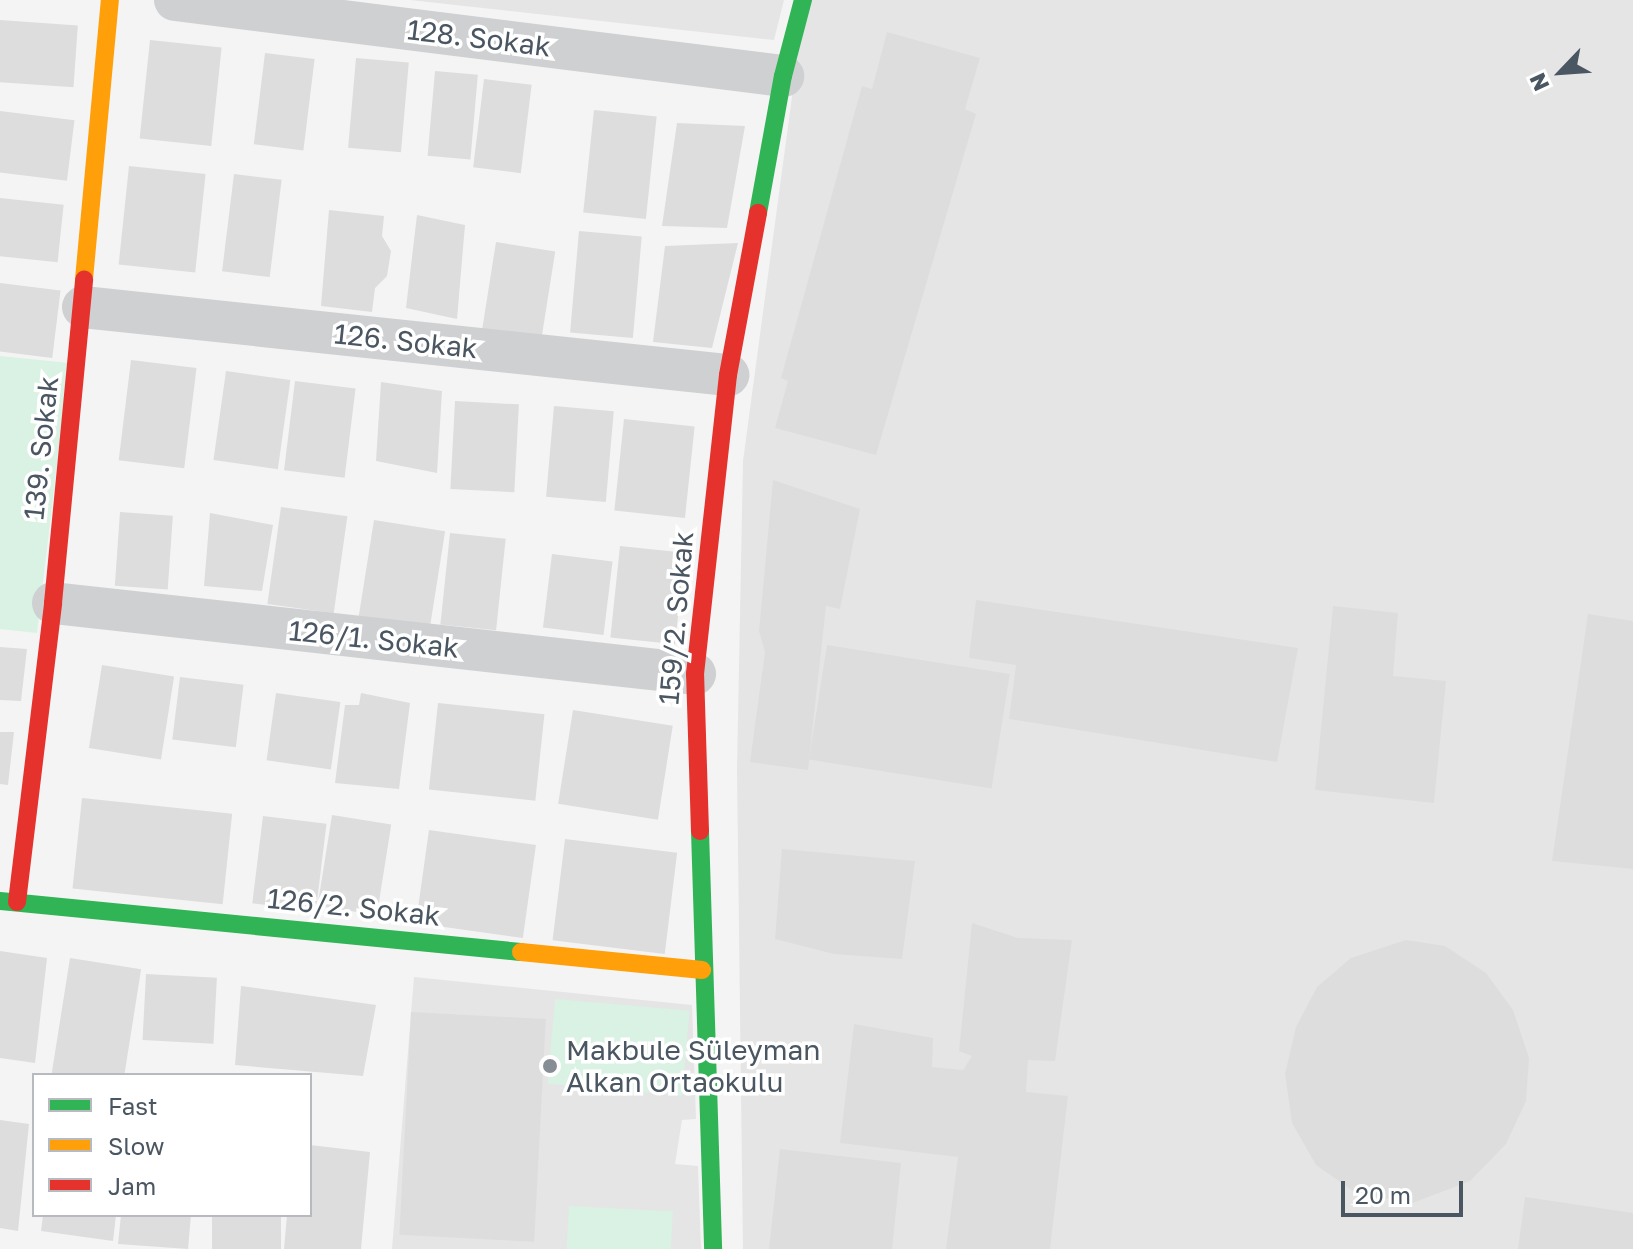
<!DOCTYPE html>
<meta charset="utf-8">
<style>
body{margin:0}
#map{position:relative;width:1633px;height:1249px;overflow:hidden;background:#f4f4f4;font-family:"Golos Text",sans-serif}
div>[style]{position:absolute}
.education>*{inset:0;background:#e6e5e6}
.green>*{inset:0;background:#d9f2e3;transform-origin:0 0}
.building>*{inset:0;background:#ddddde;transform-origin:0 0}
.street>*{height:42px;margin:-21px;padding:0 21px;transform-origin:21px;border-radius:21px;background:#ced0d2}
.fast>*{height:18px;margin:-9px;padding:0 9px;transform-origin:9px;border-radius:9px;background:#30b455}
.slow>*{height:18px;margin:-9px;padding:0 9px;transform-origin:9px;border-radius:9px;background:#ff9f0a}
.jam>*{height:18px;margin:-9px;padding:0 9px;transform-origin:9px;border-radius:9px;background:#e5322d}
.dots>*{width:22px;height:22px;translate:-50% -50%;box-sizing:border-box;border:4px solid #fff;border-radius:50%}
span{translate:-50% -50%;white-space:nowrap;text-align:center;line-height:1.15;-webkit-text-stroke:7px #fff;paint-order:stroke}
.street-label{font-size:28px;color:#4a5661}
.poi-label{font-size:28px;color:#4a5661}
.left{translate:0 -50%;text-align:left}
.legend{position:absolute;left:32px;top:1073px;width:280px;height:144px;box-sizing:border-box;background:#fff;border:2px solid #b7bbc0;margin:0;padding:10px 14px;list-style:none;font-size:24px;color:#4a5661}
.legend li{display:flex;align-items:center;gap:16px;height:40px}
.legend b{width:40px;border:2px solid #b7bbc0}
.north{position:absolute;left:1521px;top:32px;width:80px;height:80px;-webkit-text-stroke:6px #fff;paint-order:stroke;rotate:245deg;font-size:22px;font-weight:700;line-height:32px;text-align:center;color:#4a5661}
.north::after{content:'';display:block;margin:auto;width:28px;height:36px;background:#4a5661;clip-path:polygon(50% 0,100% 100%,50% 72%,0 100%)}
.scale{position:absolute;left:1341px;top:1181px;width:122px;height:36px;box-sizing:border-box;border:4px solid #4a5661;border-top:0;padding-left:10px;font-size:24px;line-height:28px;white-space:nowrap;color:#4a5661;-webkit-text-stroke:6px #fff;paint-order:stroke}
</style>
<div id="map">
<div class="education">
<i style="clip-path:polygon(410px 0,784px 0,774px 40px)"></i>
<i style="clip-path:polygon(805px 0,1633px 0,1633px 1249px,743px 1249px,737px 770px,743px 461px)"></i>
<i style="clip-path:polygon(414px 977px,692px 1005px,696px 1119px,682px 1120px,675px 1164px,698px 1166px,701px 1249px,392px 1249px)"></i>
</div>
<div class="green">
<i style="clip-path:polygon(0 356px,69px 363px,37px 633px,0 629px)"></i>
<i style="left:555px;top:999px;width:135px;height:85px;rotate:5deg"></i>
<i style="left:569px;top:1206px;width:104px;height:43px;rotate:3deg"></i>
</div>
<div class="building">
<i style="left:0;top:20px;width:78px;height:62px;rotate:4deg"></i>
<i style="clip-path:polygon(887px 32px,980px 58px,965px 109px,976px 114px,876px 455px,775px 428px,788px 381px,781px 378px,862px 86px,872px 89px)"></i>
<i style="left:150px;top:40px;width:72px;height:99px;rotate:6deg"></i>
<i style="left:265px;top:53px;width:50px;height:92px;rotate:7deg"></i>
<i style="left:356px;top:58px;width:53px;height:90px;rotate:5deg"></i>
<i style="left:435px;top:71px;width:43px;height:85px;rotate:5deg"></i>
<i style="left:484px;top:79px;width:48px;height:89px;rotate:7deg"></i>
<i style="left:594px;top:110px;width:63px;height:103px;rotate:6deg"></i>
<i style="left:0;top:111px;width:75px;height:61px;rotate:7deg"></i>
<i style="clip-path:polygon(677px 123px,745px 126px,727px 228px,662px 226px)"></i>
<i style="left:129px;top:166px;width:77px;height:99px;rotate:6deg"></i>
<i style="left:234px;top:174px;width:48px;height:98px;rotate:7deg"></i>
<i style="left:0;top:198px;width:64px;height:58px;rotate:6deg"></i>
<i style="clip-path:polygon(329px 210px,384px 216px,382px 236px,391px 251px,387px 276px,375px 288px,372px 312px,321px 306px)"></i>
<i style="clip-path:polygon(417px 215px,465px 225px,457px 319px,406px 308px)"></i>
<i style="left:579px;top:231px;width:63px;height:102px;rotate:5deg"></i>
<i style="left:496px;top:242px;width:60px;height:91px;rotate:9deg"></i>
<i style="clip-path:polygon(738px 243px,712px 348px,653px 342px,665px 246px)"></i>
<i style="left:0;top:283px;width:61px;height:68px;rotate:7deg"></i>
<i style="left:131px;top:360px;width:66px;height:101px;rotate:7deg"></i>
<i style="left:226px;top:371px;width:65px;height:90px;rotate:8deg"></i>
<i style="left:295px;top:381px;width:61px;height:90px;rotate:7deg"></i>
<i style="clip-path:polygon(381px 382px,442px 391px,437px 473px,376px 461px)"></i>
<i style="left:455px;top:401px;width:64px;height:88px;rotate:3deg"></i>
<i style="left:554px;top:406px;width:60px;height:91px;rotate:5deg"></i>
<i style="left:624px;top:419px;width:71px;height:92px;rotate:6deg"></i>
<i style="clip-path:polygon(773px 480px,860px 509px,840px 609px,826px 606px,808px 770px,750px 762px,765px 652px,759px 631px)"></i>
<i style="left:281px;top:507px;width:67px;height:98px;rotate:8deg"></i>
<i style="left:120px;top:512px;width:53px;height:74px;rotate:4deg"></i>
<i style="clip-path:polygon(210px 513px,273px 525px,262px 591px,204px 586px)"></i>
<i style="left:374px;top:520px;width:72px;height:98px;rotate:9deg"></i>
<i style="left:450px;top:533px;width:56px;height:92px;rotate:6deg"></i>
<i style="left:620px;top:546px;width:65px;height:92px;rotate:6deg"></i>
<i style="left:552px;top:554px;width:61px;height:74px;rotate:7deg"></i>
<i style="clip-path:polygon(976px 600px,1298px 648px,1277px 762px,1009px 719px,1016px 665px,969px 658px)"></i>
<i style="clip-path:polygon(1333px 606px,1398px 613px,1393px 676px,1446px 681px,1434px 803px,1315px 790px)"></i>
<i style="clip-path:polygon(1588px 614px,1633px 621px,1633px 869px,1552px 861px)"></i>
<i style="left:827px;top:645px;width:185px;height:116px;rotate:9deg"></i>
<i style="clip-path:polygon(0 647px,27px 649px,21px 701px,0 700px)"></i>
<i style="left:102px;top:665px;width:73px;height:84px;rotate:9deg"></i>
<i style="left:180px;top:677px;width:64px;height:63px;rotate:7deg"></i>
<i style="left:276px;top:693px;width:65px;height:68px;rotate:8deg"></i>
<i style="clip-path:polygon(361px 693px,410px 703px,399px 789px,335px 783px,345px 705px,359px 705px)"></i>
<i style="left:438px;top:703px;width:107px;height:87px;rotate:6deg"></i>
<i style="left:573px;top:710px;width:101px;height:95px;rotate:9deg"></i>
<i style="clip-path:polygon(0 732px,14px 732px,8px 785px,0 784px)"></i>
<i style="left:82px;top:798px;width:151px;height:91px;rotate:6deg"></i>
<i style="left:332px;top:815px;width:60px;height:92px;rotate:9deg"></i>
<i style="left:263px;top:816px;width:64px;height:88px;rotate:7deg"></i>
<i style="left:429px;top:830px;width:108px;height:94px;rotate:8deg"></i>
<i style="left:565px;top:839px;width:113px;height:102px;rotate:7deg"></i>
<i style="clip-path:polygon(782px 849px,915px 861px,902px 959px,834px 954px,775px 939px)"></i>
<i style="clip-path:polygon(972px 923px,1018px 938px,1072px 940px,1055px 1061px,1028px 1060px,1026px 1092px,1068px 1096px,1050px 1249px,946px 1249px,958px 1157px,840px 1143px,854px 1024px,933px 1038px,932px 1067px,963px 1070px,972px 1056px,959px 1051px)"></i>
<i style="clip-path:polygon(1406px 940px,1445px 946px,1486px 973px,1513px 1010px,1529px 1058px,1526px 1101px,1506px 1144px,1470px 1181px,1410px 1204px,1353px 1191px,1316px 1165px,1292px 1123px,1285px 1074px,1296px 1027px,1317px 987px,1351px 958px)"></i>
<i style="clip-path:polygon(0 951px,47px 958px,35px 1063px,0 1058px)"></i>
<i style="left:70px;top:958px;width:72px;height:118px;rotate:9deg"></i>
<i style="left:146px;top:974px;width:71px;height:66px;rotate:3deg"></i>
<i style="clip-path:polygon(241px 986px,376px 1005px,363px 1076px,235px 1065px)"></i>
<i style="left:411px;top:1012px;width:135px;height:223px;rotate:3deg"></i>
<i style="clip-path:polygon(0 1120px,29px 1124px,18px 1231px,0 1228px)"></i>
<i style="clip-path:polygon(310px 1145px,370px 1152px,361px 1249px,284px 1249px,287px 1215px,310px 1215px)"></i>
<i style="clip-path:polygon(780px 1149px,901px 1163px,892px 1249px,769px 1249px)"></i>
<i style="clip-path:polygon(1525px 1197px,1633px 1213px,1633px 1249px,1518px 1249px)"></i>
<i style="clip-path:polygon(43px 1215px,116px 1215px,113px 1241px,41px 1231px)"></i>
<i style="clip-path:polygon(121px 1215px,191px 1215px,188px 1249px,118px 1244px)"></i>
<i style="left:212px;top:1215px;width:69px;height:34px"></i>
</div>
<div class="street">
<i style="left:175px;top:0;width:613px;rotate:7.13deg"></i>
<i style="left:83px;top:307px;width:649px;rotate:6.02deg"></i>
<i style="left:53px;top:603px;width:646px;rotate:6.31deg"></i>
</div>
<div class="fast">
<i style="left:758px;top:213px;width:139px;rotate:-79.7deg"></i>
<i style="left:783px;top:76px;width:79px;rotate:-75.3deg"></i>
<i style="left:700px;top:831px;width:418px;rotate:88.2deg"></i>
<i style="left:0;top:901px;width:523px;rotate:5.59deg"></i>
</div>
<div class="slow">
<i style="left:84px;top:279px;width:280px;rotate:-84.7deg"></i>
<i style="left:521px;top:952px;width:182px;rotate:5.7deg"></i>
</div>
<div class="jam">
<i style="left:700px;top:831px;width:157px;rotate:-91.8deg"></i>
<i style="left:695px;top:674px;width:301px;rotate:-83.7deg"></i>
<i style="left:728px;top:375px;width:165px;rotate:-79.5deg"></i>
<i style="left:17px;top:902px;width:301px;rotate:-83.1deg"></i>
<i style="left:53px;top:603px;width:325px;rotate:-84.5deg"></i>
</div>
<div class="dots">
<i style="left:550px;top:1066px;background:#868d94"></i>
</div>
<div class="street-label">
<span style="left:479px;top:38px;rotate:7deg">128. Sokak</span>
<span style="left:406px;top:341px;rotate:6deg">126. Sokak</span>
<span style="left:41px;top:448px;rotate:-84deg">139. Sokak</span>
<span style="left:676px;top:618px;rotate:-85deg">159/2. Sokak</span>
<span style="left:374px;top:639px;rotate:6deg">126/1. Sokak</span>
<span style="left:354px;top:907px;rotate:6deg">126/2. Sokak</span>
</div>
<div class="poi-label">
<span class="left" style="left:566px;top:1066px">Makbule Süleyman<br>Alkan Ortaokulu</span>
</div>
<ul class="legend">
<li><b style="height:10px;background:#30b455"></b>Fast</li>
<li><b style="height:10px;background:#ff9f0a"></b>Slow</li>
<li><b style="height:10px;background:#e5322d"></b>Jam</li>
</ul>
<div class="north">N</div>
<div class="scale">20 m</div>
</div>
